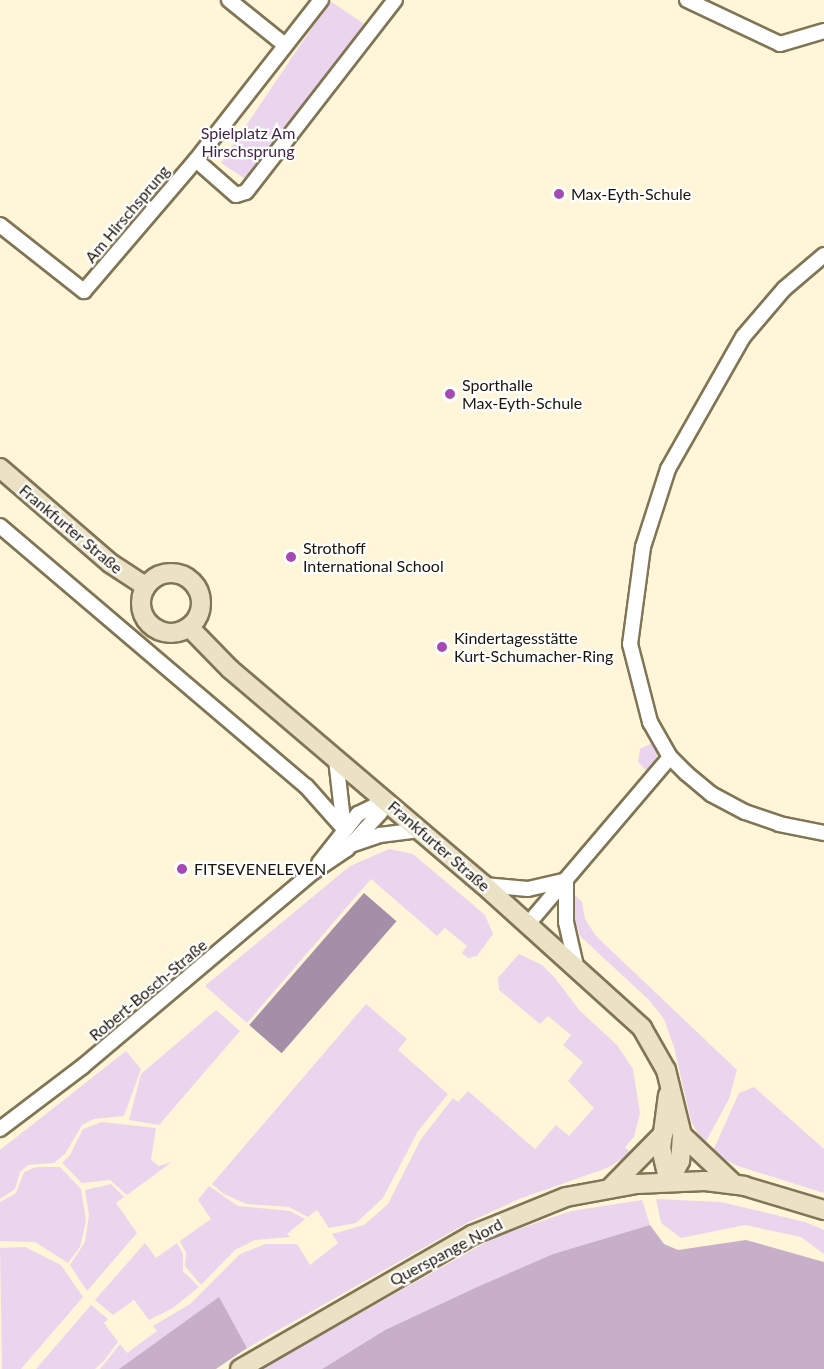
<!DOCTYPE html>
<meta charset="utf-8">
<style>
body{margin:0}
#map{position:relative;width:824px;height:1369px;overflow:hidden;background:#fff5d8;font-family:Lato,sans-serif}
div>[style]{position:absolute}
.green>*{inset:0;background:#ebd5ee;transform-origin:0 0}
.forest>*{inset:0;background:#c7afca}
.water>*{inset:0;background:#a58ea8;transform-origin:0 0}
.roads{filter:drop-shadow(2px 0 #807554) drop-shadow(-2px 0 #807554) drop-shadow(0 2px #807554) drop-shadow(0 -2px #807554)}
.street>*{height:14px;margin:-7px;padding:0 7px;transform-origin:7px;border-radius:7px;background:#fff}
.secondary>*{height:18px;margin:-9px;padding:0 9px;transform-origin:9px;border-radius:9px;background:#ebe2c5}
.secondary>.ring{margin:-9px;padding:0;box-sizing:content-box;background:none;border:18px solid #ebe2c5;border-radius:50%}
.dots>*{width:16px;height:16px;translate:-50% -50%;box-sizing:border-box;border:3px solid #fff;border-radius:50%}
span{translate:-50% -50%;white-space:nowrap;text-align:center;line-height:1.15;-webkit-text-stroke:4.5px #fff;paint-order:stroke}
.park-label{font-size:16px;color:#432348}
.poi-label{font-size:16px;color:#191508}
.left{translate:0 -50%;text-align:left}
.street-label{font-size:16px;color:#191508}
</style>
<div id="map">
<div class="green">
<i style="left:330px;top:1px;width:43px;height:195px;rotate:34deg"></i>
<i style="clip-path:polygon(654px 742px,658px 754px,648px 772px,638px 762px,640px 749px)"></i>
<i style="clip-path:polygon(389px 849px,413px 854px,485px 915px,493px 934px,477px 956px,468px 958px,462px 953px,467px 946px,445px 928px,437px 936px,371px 879px,247px 1023px,205px 986px,350px 866px)"></i>
<i style="clip-path:polygon(575px 895px,582px 902px,585px 919px,596px 936px,737px 1070px,729px 1099px,704px 1145px,691px 1121px,674px 1047px,664px 1019px,649px 1000px,580px 936px,574px 917px)"></i>
<i style="clip-path:polygon(519px 954px,542px 965px,555px 978px,580px 1011px,617px 1045px,633px 1069px,640px 1113px,634px 1137px,625px 1147px,630px 1152px,627px 1156px,607px 1168px,519px 1199px,467px 1223px,247px 1348px,218px 1298px,119px 1369px,100px 1369px,120px 1344px,127px 1353px,157px 1331px,153px 1326px,190px 1304px,240px 1254px,266px 1244px,297px 1244px,310px 1265px,338px 1243px,332px 1234px,364px 1225px,388px 1204px,421px 1139px,453px 1098px,458px 1102px,468px 1091px,535px 1149px,556px 1125px,569px 1136px,594px 1108px,568px 1081px,583px 1062px,563px 1045px,571px 1035px,548px 1016px,540px 1024px,499px 990px,498px 978px)"></i>
<i style="clip-path:polygon(366px 1004px,407px 1039px,398px 1050px,448px 1094px,418px 1131px,383px 1198px,356px 1223px,329px 1228px,317px 1210px,308px 1217px,289px 1207px,246px 1204px,224px 1194px,212px 1184px)"></i>
<i style="clip-path:polygon(216px 1010px,240px 1031px,159px 1125px,129px 1120px,141px 1074px)"></i>
<i style="clip-path:polygon(126px 1051px,141px 1069px,124px 1116px,94px 1119px,82px 1125px,65px 1154px,54px 1163px,28px 1165px,20px 1172px,15px 1189px,0 1199px,0 1150px)"></i>
<i style="clip-path:polygon(754px 1087px,824px 1149px,824px 1193px,738px 1166px,712px 1153px,739px 1093px)"></i>
<i style="clip-path:polygon(102px 1122px,156px 1128px,151px 1160px,159px 1166px,172px 1162px,127px 1195px,110px 1180px,82px 1183px,62px 1163px,70px 1155px,83px 1129px)"></i>
<i style="clip-path:polygon(36px 1167px,60px 1167px,81px 1189px,86px 1221px,80px 1247px,68px 1263px,35px 1242px,0 1241px,0 1202px,16px 1193px,24px 1172px)"></i>
<i style="clip-path:polygon(111px 1184px,124px 1197px,116px 1203px,137px 1233px,87px 1291px,70px 1265px,85px 1242px,89px 1215px,85px 1190px)"></i>
<i style="clip-path:polygon(209px 1186px,238px 1206px,290px 1211px,305px 1219px,287px 1234px,290px 1237px,255px 1240px,235px 1250px,201px 1285px,185px 1266px,186px 1253px,180px 1241px,211px 1219px,198px 1200px)"></i>
<i style="clip-path:polygon(656px 1199px,721px 1202px,805px 1222px,824px 1230px,824px 1254px,801px 1237px,745px 1225px,681px 1238px,661px 1223px)"></i>
<i style="clip-path:polygon(642px 1200px,650px 1225px,553px 1254px,477px 1287px,385px 1330px,322px 1369px,262px 1369px,495px 1237px,571px 1211px)"></i>
<i style="clip-path:polygon(145px 1243px,156px 1258px,177px 1243px,183px 1254px,183px 1271px,199px 1287px,173px 1308px,149px 1320px,134px 1300px,113px 1315px,95px 1300px)"></i>
<i style="clip-path:polygon(25px 1247px,61px 1265px,83px 1297px,21px 1369px,2px 1369px,0 1248px)"></i>
<i style="clip-path:polygon(91px 1305px,108px 1319px,104px 1323px,118px 1342px,103px 1362px,95px 1369px,36px 1369px)"></i>
</div>
<div class="forest">
<i style="clip-path:polygon(650px 1225px,664px 1244px,678px 1250px,746px 1240px,824px 1262px,824px 1369px,322px 1369px,385px 1330px,477px 1287px,553px 1254px)"></i>
<i style="clip-path:polygon(219px 1297px,247px 1348px,216px 1369px,119px 1369px)"></i>
</div>
<div class="water">
<i style="left:364px;top:893px;width:43px;height:175px;rotate:41deg"></i>
</div>
<div class="roads">
<div class="street">
<i style="left:229px;top:0;width:72px;rotate:38.8deg"></i>
<i style="left:687px;top:0;width:103px;rotate:25.3deg"></i>
<i style="left:780px;top:44px;width:46px;rotate:-16.5deg"></i>
<i style="left:196px;top:160px;width:53px;rotate:41.2deg"></i>
<i style="left:236px;top:195px;width:10px;rotate:-17deg"></i>
<i style="left:246px;top:192px;width:243px;rotate:-52.2deg"></i>
<i style="left:0;top:225px;width:107px;rotate:38.2deg"></i>
<i style="left:84px;top:291px;width:172px;rotate:-49.5deg"></i>
<i style="left:196px;top:160px;width:203px;rotate:-52deg"></i>
<i style="left:824px;top:255px;width:52px;rotate:139.6deg"></i>
<i style="left:784px;top:289px;width:63px;rotate:130.5deg"></i>
<i style="left:743px;top:337px;width:152px;rotate:119.6deg"></i>
<i style="left:668px;top:469px;width:82px;rotate:107.8deg"></i>
<i style="left:643px;top:547px;width:98px;rotate:97.6deg"></i>
<i style="left:630px;top:644px;width:81px;rotate:75.6deg"></i>
<i style="left:650px;top:722px;width:40px;rotate:60.3deg"></i>
<i style="left:670px;top:757px;width:23px;rotate:45deg"></i>
<i style="left:686px;top:773px;width:33px;rotate:40deg"></i>
<i style="left:711px;top:794px;width:38px;rotate:28deg"></i>
<i style="left:745px;top:812px;width:36px;rotate:19deg"></i>
<i style="left:779px;top:824px;width:46px;rotate:11.3deg"></i>
<i style="left:0;top:526px;width:402px;rotate:40.4deg"></i>
<i style="left:306px;top:786px;width:57px;rotate:48.5deg"></i>
<i style="left:336px;top:759px;width:70px;rotate:83.5deg"></i>
<i style="left:354px;top:844px;width:28px;rotate:-19deg"></i>
<i style="left:380px;top:835px;width:40px;rotate:-7.1deg"></i>
<i style="left:319px;top:863px;width:63px;rotate:-51.5deg"></i>
<i style="left:358px;top:814px;width:30px;rotate:-26deg"></i>
<i style="left:566px;top:880px;width:42px;rotate:90deg"></i>
<i style="left:566px;top:922px;width:45px;rotate:77.2deg"></i>
<i style="left:484px;top:885px;width:44px;rotate:5.2deg"></i>
<i style="left:528px;top:889px;width:39px;rotate:-13deg"></i>
<i style="left:528px;top:924px;width:219px;rotate:-49.6deg"></i>
<i style="left:0;top:1129px;width:103px;rotate:-37.1deg"></i>
<i style="left:82px;top:1067px;width:302px;rotate:-40.2deg"></i>
<i style="left:313px;top:872px;width:41px;rotate:-34.1deg"></i>
<i style="left:347px;top:849px;width:49px;rotate:-47.5deg"></i>
<i style="left:380px;top:813px;width:13px;rotate:-67deg"></i>
</div>
<div class="secondary">
<i style="left:0;top:468px;width:145px;rotate:40.8deg"></i>
<i style="left:110px;top:563px;width:42px;rotate:33.3deg"></i>
<i class="ring" style="left:141px;top:573px;width:42px;height:42px"></i>
<i style="left:189px;top:627px;width:59px;rotate:45.7deg"></i>
<i style="left:230px;top:669px;width:333px;rotate:40.4deg"></i>
<i style="left:484px;top:885px;width:213px;rotate:42.1deg"></i>
<i style="left:642px;top:1028px;width:48px;rotate:60.3deg"></i>
<i style="left:666px;top:1070px;width:67px;rotate:76.2deg"></i>
<i style="left:682px;top:1135px;width:26px;rotate:94deg"></i>
<i style="left:680px;top:1161px;width:24px;rotate:118deg"></i>
<i style="left:668px;top:1095px;width:53px;rotate:97.5deg"></i>
<i style="left:661px;top:1148px;width:35px;rotate:77deg"></i>
<i style="left:682px;top:1135px;width:71px;rotate:43.3deg"></i>
<i style="left:610px;top:1188px;width:76px;rotate:-45.5deg"></i>
<i style="left:240px;top:1369px;width:268px;rotate:-30deg"></i>
<i style="left:472px;top:1235px;width:101px;rotate:-22deg"></i>
<i style="left:566px;top:1197px;width:72px;rotate:-10.4deg"></i>
<i style="left:637px;top:1184px;width:68px;rotate:-2.5deg"></i>
<i style="left:705px;top:1181px;width:39px;rotate:7deg"></i>
<i style="left:744px;top:1186px;width:84px;rotate:16.7deg"></i>
</div>
</div>
<div class="dots">
<i style="left:559px;top:194px;background:#a549b4"></i>
<i style="left:450px;top:394px;background:#a549b4"></i>
<i style="left:291px;top:557px;background:#a549b4"></i>
<i style="left:442px;top:647px;background:#a549b4"></i>
<i style="left:182px;top:869px;background:#a549b4"></i>
</div>
<div class="park-label">
<span style="left:248px;top:142px">Spielplatz Am<br>Hirschsprung</span>
</div>
<div class="poi-label">
<span class="left" style="left:571px;top:194px">Max-Eyth-Schule</span>
<span class="left" style="left:462px;top:394px">Sporthalle<br>Max-Eyth-Schule</span>
<span class="left" style="left:303px;top:557px">Strothoff<br>International School</span>
<span class="left" style="left:454px;top:647px">Kindertagesstätte<br>Kurt-Schumacher-Ring</span>
<span class="left" style="left:194px;top:869px">FITSEVENELEVEN</span>
</div>
<div class="street-label">
<span style="left:127px;top:214px;rotate:-50deg">Am Hirschsprung</span>
<span style="left:71px;top:529px;rotate:40deg">Frankfurter Straße</span>
<span style="left:439px;top:846px;rotate:41deg">Frankfurter Straße</span>
<span style="left:148px;top:990px;rotate:-40deg">Robert-Bosch-Straße</span>
<span style="left:446px;top:1252px;rotate:-28deg">Querspange Nord</span>
</div>
</div>
